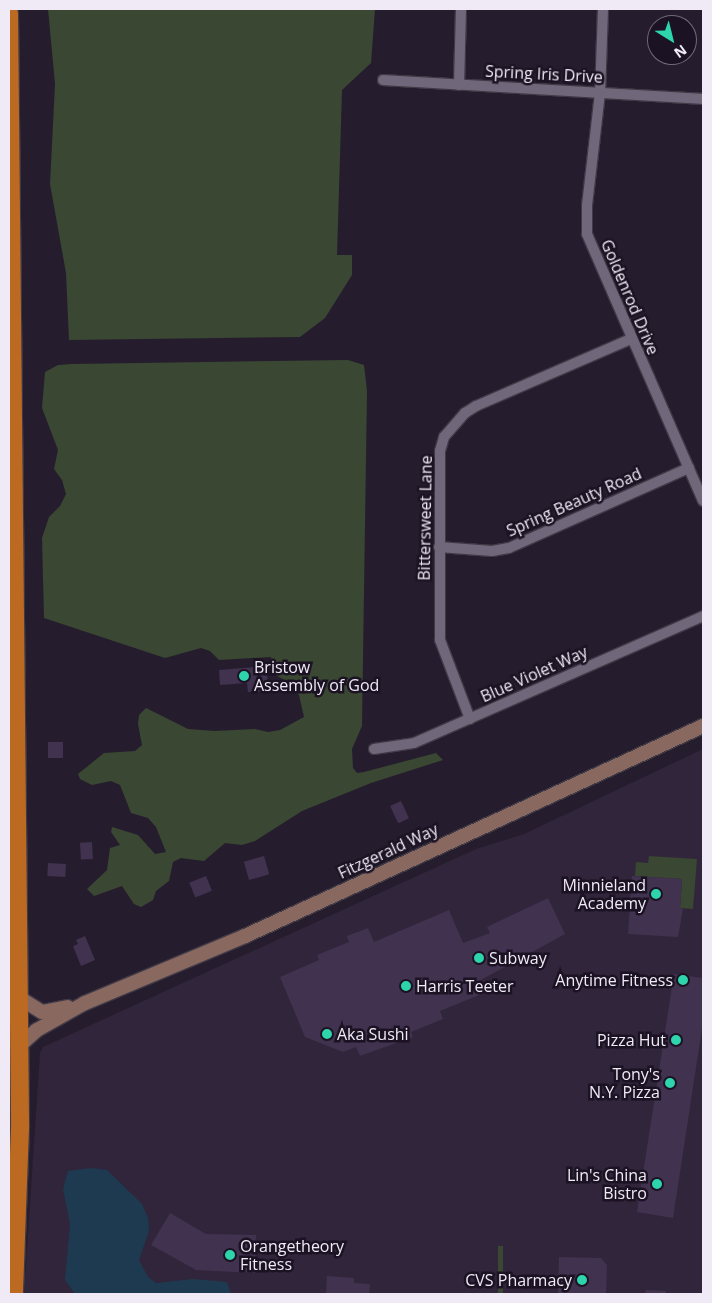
<!DOCTYPE html>
<style>
body{margin:0}
#map{position:relative;width:712px;height:1303px;overflow:hidden;background:#251d2d;font-family:"Open Sans",sans-serif}
div>[style]{position:absolute}
.built>*{inset:0;background:#30253b}
.green>*{inset:0;background:#3a4732;transform-origin:0 0}
.water>*{inset:0;background:#1d3a50}
.building>*{inset:0;background:#41324f;transform-origin:0 0}
.roads{filter:drop-shadow(1px 0 #403946) drop-shadow(-1px 0 #403946) drop-shadow(0 1px #403946) drop-shadow(0 -1px #403946)}
.street>*{height:10px;margin:-5px;padding:0 5px;transform-origin:5px;border-radius:5px;background:#71677a}
.secondary>*{height:14px;margin:-7px;padding:0 7px;transform-origin:7px;border-radius:7px;background:#88685f}
.highway>*{height:18px;margin:-9px;padding:0 9px;transform-origin:9px;border-radius:9px;background:#bc6921}
.dots>*{width:14px;height:14px;translate:-50% -50%;box-sizing:border-box;border:2px solid #1b1323;border-radius:50%}
span{translate:-50% -50%;white-space:nowrap;text-align:center;line-height:1.15;-webkit-text-stroke:5px #1b1323;paint-order:stroke}
.street-label{font-size:16px;color:#efeaf5}
.poi-label{font-size:16px;color:#efeaf5}
.left{translate:0 -50%;text-align:left}
.right{translate:-100% -50%;text-align:right}
.frame{position:absolute;inset:0;border:10px solid #efeaf5;pointer-events:none}
.north{position:absolute;left:647px;top:15px;width:50px;height:50px;box-sizing:border-box;background:#1b1323;border:1px solid #706977;border-radius:50%;rotate:144deg;font-size:14px;font-weight:700;line-height:20px;text-align:center;color:#efeaf5}
.north::after{content:'';display:block;margin:auto;width:18px;height:22px;background:#2ed4ab;clip-path:polygon(50% 0,100% 100%,50% 72%,0 100%)}
</style>
<div id="map">
<div class="built">
<i style="clip-path:polygon(703px 749px,703px 1294px,24px 1294px,40px 1053px,43px 1047px,476px 849px,524px 834px)"></i>
</div>
<div class="green">
<i style="clip-path:polygon(48px 9px,375px 9px,371px 63px,342px 90px,337px 255px,352px 255px,352px 275px,325px 318px,300px 337px,69px 340px,66px 273px,50px 184px,55px 84px)"></i>
<i style="clip-path:polygon(348px 360px,364px 365px,367px 391px,362px 726px,352px 749px,353px 768px,357px 773px,364px 772px,436px 753px,443px 760px,371px 783px,302px 811px,255px 841px,242px 845px,225px 843px,204px 861px,181px 858px,173px 862px,169px 881px,156px 891px,153px 900px,141px 907px,134px 904px,122px 886px,94px 896px,87px 889px,107px 870px,110px 848px,120px 845px,111px 832px,112px 827px,138px 835px,155px 854px,166px 852px,156px 827px,148px 818px,131px 813px,120px 785px,111px 781px,92px 785px,80px 779px,78px 774px,104px 753px,135px 751px,142px 745px,138px 724px,139px 715px,146px 708px,188px 729px,215px 731px,255px 729px,268px 732px,280px 730px,304px 717px,299px 695px,286px 681px,274px 674px,271px 657px,219px 660px,210px 651px,201px 648px,165px 658px,44px 618px,42px 538px,49px 517px,60px 506px,66px 494px,62px 480px,54px 469px,58px 450px,42px 408px,45px 372px,58px 365px,72px 364px)"></i>
<i style="clip-path:polygon(649px 856px,697px 859px,693px 909px,680px 908px,682px 879px,635px 876px,636px 862px,648px 863px)"></i>
<i style="left:498px;top:1246px;width:5px;height:48px"></i>
</div>
<div class="water">
<i style="clip-path:polygon(91px 1168px,107px 1170px,142px 1204px,148px 1218px,149px 1231px,139px 1260px,148px 1277px,156px 1283px,193px 1279px,227px 1282px,231px 1294px,75px 1294px,65px 1280px,70px 1224px,63px 1189px,68px 1171px)"></i>
</div>
<div class="building">
<i style="clip-path:polygon(267px 666px,268px 691px,248px 692px,247px 683px,220px 685px,219px 670px)"></i>
<i style="left:48px;top:742px;width:15px;height:16px"></i>
<i style="left:401px;top:801px;width:19px;height:12px;rotate:65deg"></i>
<i style="left:92px;top:842px;width:17px;height:12px;rotate:87deg"></i>
<i style="left:264px;top:856px;width:19px;height:21px;rotate:74deg"></i>
<i style="left:48px;top:863px;width:18px;height:13px;rotate:3deg"></i>
<i style="left:206px;top:876px;width:16px;height:18px;rotate:68deg"></i>
<i style="clip-path:polygon(632px 876px,682px 879px,680px 908px,683px 909px,678px 937px,628px 934px)"></i>
<i style="clip-path:polygon(548px 898px,565px 934px,479px 981px,484px 993px,440px 1011px,443px 1019px,411px 1032px,413px 1037px,360px 1056px,356px 1047px,343px 1052px,305px 1037px,280px 977px,319px 960px,317px 955px,349px 942px,347px 936px,368px 928px,374px 942px,449px 910px,463px 943px,490px 933px,487px 927px)"></i>
<i style="clip-path:polygon(85px 936px,95px 960px,81px 966px,73px 946px,78px 944px,76px 940px)"></i>
<i style="clip-path:polygon(674px 974px,703px 978px,703px 1022px,673px 1218px,637px 1212px)"></i>
<i style="clip-path:polygon(170px 1213px,206px 1234px,256px 1235px,255px 1273px,196px 1270px,151px 1245px)"></i>
<i style="clip-path:polygon(559px 1257px,601px 1258px,607px 1265px,606px 1294px,558px 1294px)"></i>
<i style="clip-path:polygon(327px 1276px,354px 1278px,354px 1283px,370px 1284px,369px 1294px,326px 1294px)"></i>
<i style="clip-path:polygon(646px 1290px,666px 1291px,666px 1294px,645px 1294px)"></i>
</div>
<div class="roads">
<div class="street">
<i style="left:603px;top:9px;width:84px;rotate:92deg"></i>
<i style="left:600px;top:93px;width:114px;rotate:96.6deg"></i>
<i style="left:587px;top:206px;width:28px;rotate:90deg"></i>
<i style="left:587px;top:234px;width:291px;rotate:66.5deg"></i>
<i style="left:383px;top:80px;width:321px;rotate:3.4deg"></i>
<i style="left:459px;top:85px;width:76px;rotate:-88.5deg"></i>
<i style="left:439px;top:547px;width:53px;rotate:4.3deg"></i>
<i style="left:492px;top:551px;width:17px;rotate:-10deg"></i>
<i style="left:509px;top:548px;width:197px;rotate:-24deg"></i>
<i style="left:470px;top:719px;width:85px;rotate:-110.8deg"></i>
<i style="left:440px;top:640px;width:189px;rotate:-90deg"></i>
<i style="left:440px;top:451px;width:15px;rotate:-74deg"></i>
<i style="left:444px;top:437px;width:32px;rotate:-49deg"></i>
<i style="left:465px;top:413px;width:13px;rotate:-32deg"></i>
<i style="left:476px;top:406px;width:169px;rotate:-23.4deg"></i>
<i style="left:374px;top:749px;width:40px;rotate:-8.5deg"></i>
<i style="left:414px;top:743px;width:316px;rotate:-23.7deg"></i>
</div>
<div class="secondary">
<i style="left:18px;top:997px;width:28px;rotate:32deg"></i>
<i style="left:42px;top:1012px;width:26px;rotate:-11deg"></i>
<i style="left:19px;top:1046px;width:24px;rotate:-42deg"></i>
<i style="left:37px;top:1030px;width:55px;rotate:-29.4deg"></i>
<i style="left:85px;top:1003px;width:173px;rotate:-22.7deg"></i>
<i style="left:245px;top:936px;width:504px;rotate:-24.63deg"></i>
</div>
<div class="highway">
<i style="left:9px;top:13px;width:1115px;rotate:89.43deg"></i>
<i style="left:20px;top:1128px;width:166px;rotate:92.1deg"></i>
</div>
</div>
<div class="dots">
<i style="left:244px;top:676px;background:#2ed4ab"></i>
<i style="left:656px;top:894px;background:#2ed4ab"></i>
<i style="left:479px;top:958px;background:#2ed4ab"></i>
<i style="left:683px;top:980px;background:#2ed4ab"></i>
<i style="left:406px;top:986px;background:#2ed4ab"></i>
<i style="left:327px;top:1034px;background:#2ed4ab"></i>
<i style="left:676px;top:1040px;background:#2ed4ab"></i>
<i style="left:670px;top:1083px;background:#2ed4ab"></i>
<i style="left:657px;top:1184px;background:#2ed4ab"></i>
<i style="left:230px;top:1255px;background:#2ed4ab"></i>
<i style="left:582px;top:1280px;background:#2ed4ab"></i>
</div>
<div class="street-label">
<span style="left:544px;top:74px;rotate:3deg">Spring Iris Drive</span>
<span style="left:630px;top:297px;rotate:67deg">Goldenrod Drive</span>
<span style="left:574px;top:502px;rotate:-24deg">Spring Beauty Road</span>
<span style="left:425px;top:518px;rotate:-89deg">Bittersweet Lane</span>
<span style="left:534px;top:674px;rotate:-24deg">Blue Violet Way</span>
<span style="left:388px;top:851px;rotate:-25deg">Fitzgerald Way</span>
</div>
<div class="poi-label">
<span class="left" style="left:254px;top:676px">Bristow<br>Assembly of God</span>
<span class="right" style="left:646px;top:894px">Minnieland<br>Academy</span>
<span class="left" style="left:489px;top:958px">Subway</span>
<span class="right" style="left:673px;top:980px">Anytime Fitness</span>
<span class="left" style="left:416px;top:986px">Harris Teeter</span>
<span class="left" style="left:337px;top:1034px">Aka Sushi</span>
<span class="right" style="left:666px;top:1040px">Pizza Hut</span>
<span class="right" style="left:660px;top:1083px">Tony's<br>N.Y. Pizza</span>
<span class="right" style="left:647px;top:1184px">Lin's China<br>Bistro</span>
<span class="left" style="left:240px;top:1255px">Orangetheory<br>Fitness</span>
<span class="right" style="left:572px;top:1280px">CVS Pharmacy</span>
</div>
<div class="frame"></div>
<div class="north">N</div>
</div>
